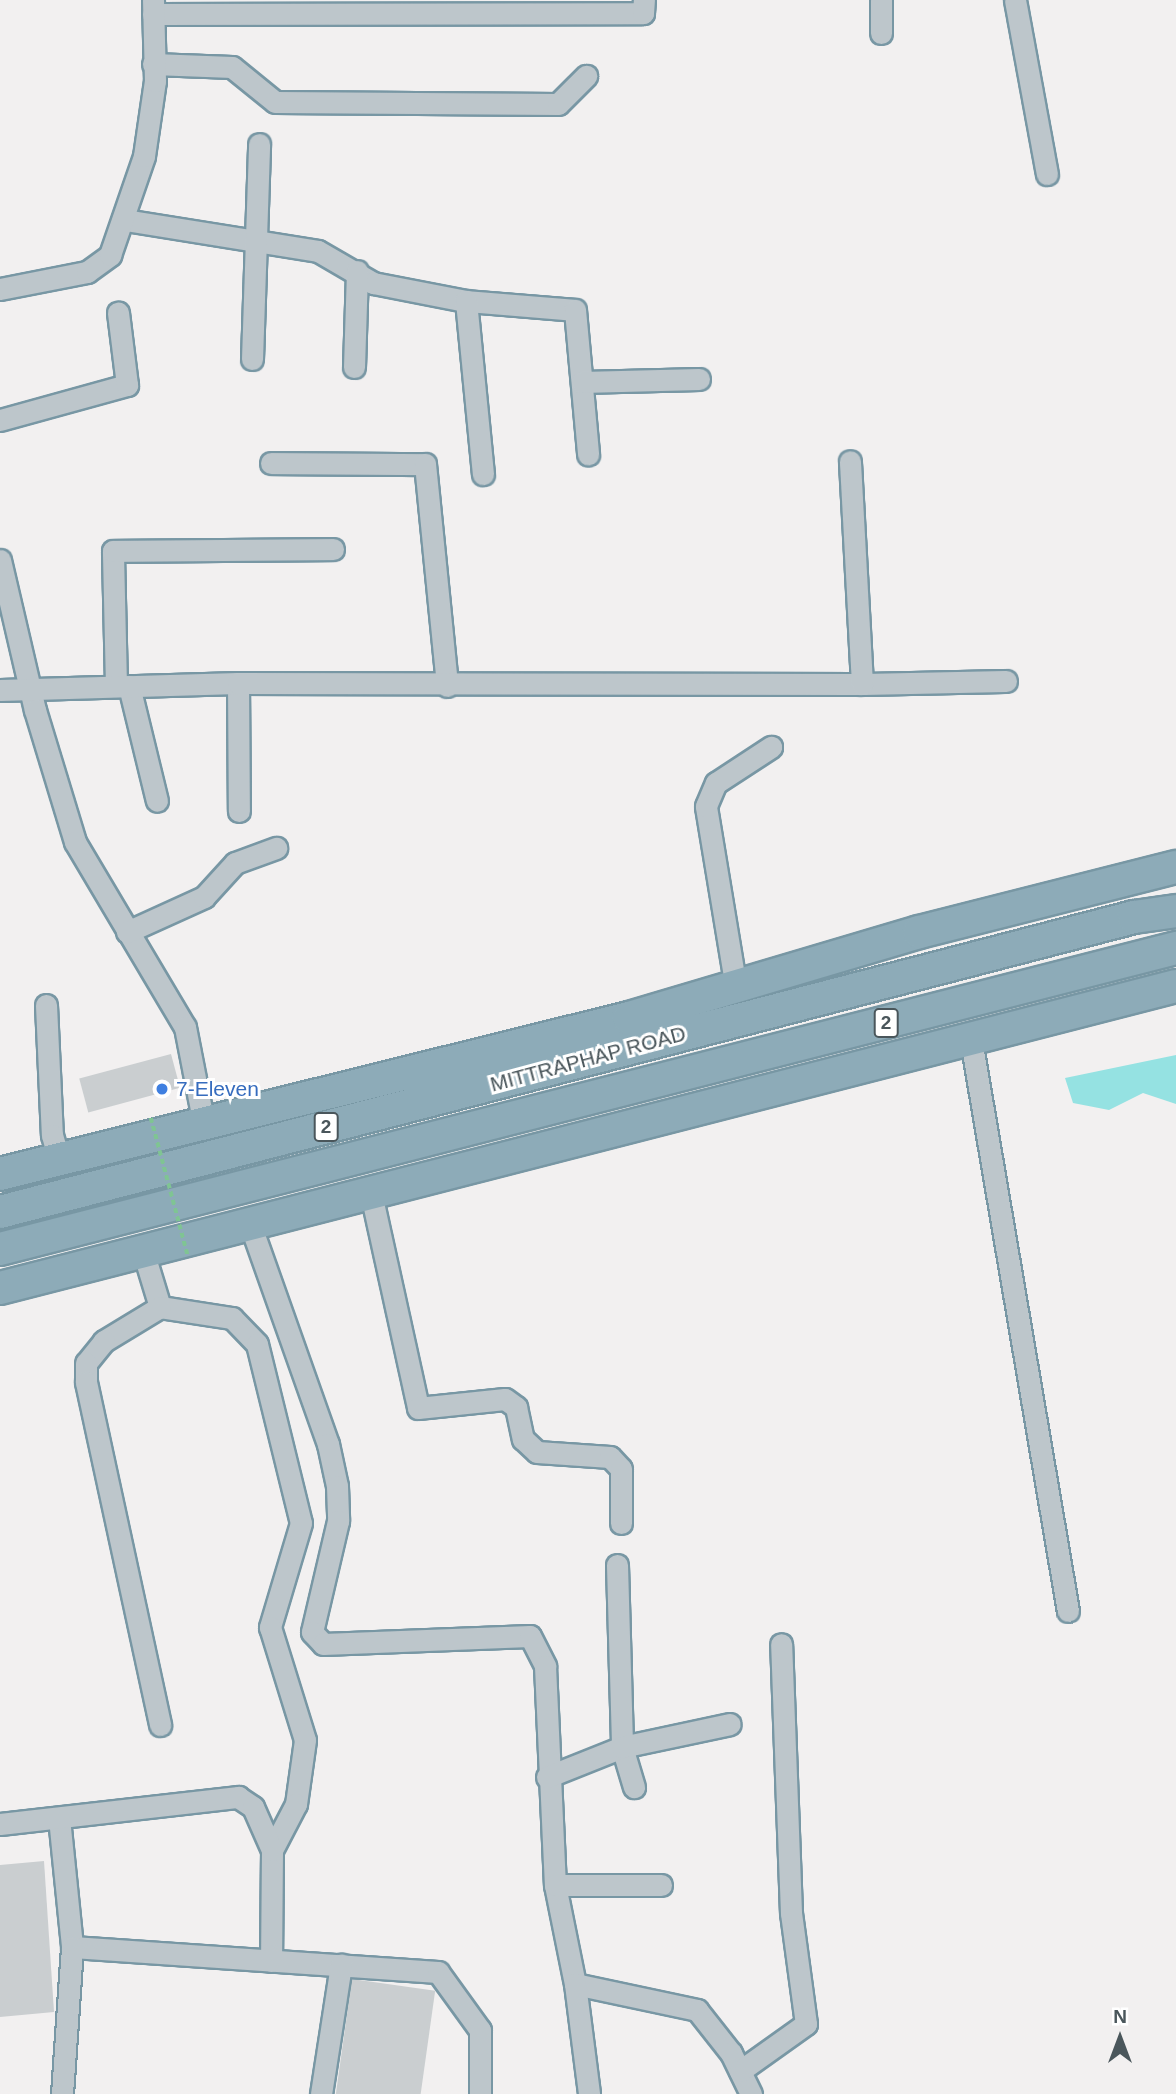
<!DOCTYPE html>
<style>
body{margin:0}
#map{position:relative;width:1176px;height:2094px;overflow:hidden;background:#f2f0f0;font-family:Arial,sans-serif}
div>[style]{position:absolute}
.water>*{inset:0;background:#95e2e2}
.building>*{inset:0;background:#caced0;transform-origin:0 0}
.roads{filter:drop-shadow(2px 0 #7897a4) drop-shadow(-2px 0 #7897a4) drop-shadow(0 2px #7897a4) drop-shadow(0 -2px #7897a4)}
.minor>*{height:21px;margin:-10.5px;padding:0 10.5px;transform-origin:10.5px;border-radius:10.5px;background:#bdc6cb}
.highway>*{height:32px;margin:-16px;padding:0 16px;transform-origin:16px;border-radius:16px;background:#8dabb8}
.path-bridge>*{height:3.5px;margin-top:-1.75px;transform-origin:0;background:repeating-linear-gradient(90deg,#7fc493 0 5px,transparent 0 8.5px)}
.dots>*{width:19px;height:19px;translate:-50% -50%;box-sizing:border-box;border:4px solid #fff;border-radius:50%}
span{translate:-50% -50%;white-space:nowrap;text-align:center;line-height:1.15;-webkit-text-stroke:6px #fff;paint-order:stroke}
.shield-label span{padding:2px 5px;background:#fff;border:2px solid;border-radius:5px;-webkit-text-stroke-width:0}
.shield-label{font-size:19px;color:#4a565b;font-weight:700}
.street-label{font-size:21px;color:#4a565b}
.shop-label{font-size:21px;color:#366cbe}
.left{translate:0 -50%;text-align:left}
.north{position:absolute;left:1085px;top:2003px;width:70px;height:70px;-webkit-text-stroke:5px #fff;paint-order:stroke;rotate:0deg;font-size:19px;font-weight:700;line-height:28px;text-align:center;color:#4a565b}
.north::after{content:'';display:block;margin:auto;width:24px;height:32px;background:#4a565b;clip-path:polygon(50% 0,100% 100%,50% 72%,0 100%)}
</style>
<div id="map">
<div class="water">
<i style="clip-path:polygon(1176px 1055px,1176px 1104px,1143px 1093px,1109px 1110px,1073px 1103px,1065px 1078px)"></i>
</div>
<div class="building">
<i style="left:171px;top:1054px;width:35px;height:95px;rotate:75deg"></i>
<i style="clip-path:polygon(44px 1861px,54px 2012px,0 2017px,0 1865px)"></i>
<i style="left:352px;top:1979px;width:84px;height:116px;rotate:8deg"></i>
</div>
<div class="roads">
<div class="minor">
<i style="left:881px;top:0;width:33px;rotate:90deg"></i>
<i style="left:1015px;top:0;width:177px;rotate:79.6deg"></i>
<i style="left:153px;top:14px;width:490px;rotate:-0.1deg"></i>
<i style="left:643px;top:13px;width:13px;rotate:-86deg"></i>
<i style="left:153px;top:64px;width:79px;rotate:2.2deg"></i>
<i style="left:232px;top:67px;width:55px;rotate:39.1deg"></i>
<i style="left:275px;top:102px;width:283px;rotate:0.4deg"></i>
<i style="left:558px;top:104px;width:40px;rotate:-45deg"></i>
<i style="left:125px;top:220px;width:195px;rotate:9.1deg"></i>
<i style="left:318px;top:251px;width:64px;rotate:30.2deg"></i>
<i style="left:373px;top:283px;width:95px;rotate:11deg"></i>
<i style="left:466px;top:301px;width:109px;rotate:4.7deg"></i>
<i style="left:575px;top:310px;width:145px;rotate:84.8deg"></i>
<i style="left:0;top:289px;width:89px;rotate:-11.1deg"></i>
<i style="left:87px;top:272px;width:29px;rotate:-36deg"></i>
<i style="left:110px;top:255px;width:105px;rotate:-71deg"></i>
<i style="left:144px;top:156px;width:76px;rotate:-81.7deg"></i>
<i style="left:155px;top:81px;width:81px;rotate:-91.4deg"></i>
<i style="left:466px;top:301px;width:174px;rotate:84.4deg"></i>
<i style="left:252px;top:359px;width:215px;rotate:-88.1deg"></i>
<i style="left:354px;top:367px;width:96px;rotate:-88.2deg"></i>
<i style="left:582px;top:382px;width:117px;rotate:-1.5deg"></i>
<i style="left:0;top:420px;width:132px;rotate:-15.4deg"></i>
<i style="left:127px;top:385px;width:73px;rotate:-97.1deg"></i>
<i style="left:271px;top:463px;width:154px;rotate:0.4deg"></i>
<i style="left:425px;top:464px;width:223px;rotate:84.3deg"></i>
<i style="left:0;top:560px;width:154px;rotate:76.9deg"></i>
<i style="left:35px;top:710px;width:138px;rotate:73.1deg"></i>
<i style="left:75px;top:842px;width:215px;rotate:59.3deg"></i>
<i style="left:185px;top:1027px;width:84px;rotate:79deg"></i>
<i style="left:238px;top:683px;width:128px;rotate:89.6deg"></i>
<i style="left:862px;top:684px;width:144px;rotate:-1.2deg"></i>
<i style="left:116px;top:686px;width:135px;rotate:-91.3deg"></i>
<i style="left:113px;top:551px;width:220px;rotate:-0.5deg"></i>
<i style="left:129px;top:686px;width:118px;rotate:76.3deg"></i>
<i style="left:0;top:690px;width:238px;rotate:-1.7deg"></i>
<i style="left:238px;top:683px;width:624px;rotate:0.09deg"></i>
<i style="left:862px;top:684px;width:223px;rotate:-93.1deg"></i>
<i style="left:127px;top:932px;width:85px;rotate:-24.4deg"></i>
<i style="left:204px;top:897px;width:46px;rotate:-47.6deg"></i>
<i style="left:235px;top:863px;width:44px;rotate:-20.1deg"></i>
<i style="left:736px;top:988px;width:184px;rotate:-99.4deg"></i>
<i style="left:706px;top:806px;width:25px;rotate:-67deg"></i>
<i style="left:716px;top:783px;width:66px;rotate:-33.2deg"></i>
<i style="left:46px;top:1005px;width:130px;rotate:87.4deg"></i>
<i style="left:52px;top:1135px;width:25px;rotate:74deg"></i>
<i style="left:971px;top:1040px;width:579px;rotate:80.36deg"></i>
<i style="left:370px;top:1189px;width:224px;rotate:77.6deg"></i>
<i style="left:418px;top:1408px;width:87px;rotate:-5.9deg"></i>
<i style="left:505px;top:1399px;width:14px;rotate:36deg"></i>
<i style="left:516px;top:1407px;width:33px;rotate:78deg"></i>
<i style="left:523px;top:1439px;width:19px;rotate:43deg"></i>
<i style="left:537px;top:1452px;width:73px;rotate:3.9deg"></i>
<i style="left:610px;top:1457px;width:16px;rotate:47deg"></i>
<i style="left:621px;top:1469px;width:54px;rotate:90deg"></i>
<i style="left:249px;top:1221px;width:237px;rotate:70.5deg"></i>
<i style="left:328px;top:1444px;width:43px;rotate:77.9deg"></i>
<i style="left:337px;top:1486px;width:35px;rotate:88deg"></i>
<i style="left:338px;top:1521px;width:114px;rotate:103.2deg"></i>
<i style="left:312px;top:1632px;width:16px;rotate:47deg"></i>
<i style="left:323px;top:1644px;width:207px;rotate:-2.2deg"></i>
<i style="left:530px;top:1636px;width:34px;rotate:63deg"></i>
<i style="left:545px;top:1666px;width:219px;rotate:87.4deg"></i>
<i style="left:555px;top:1885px;width:101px;rotate:78.6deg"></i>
<i style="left:575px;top:1984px;width:125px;rotate:12deg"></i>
<i style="left:697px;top:2010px;width:55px;rotate:51.7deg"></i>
<i style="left:731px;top:2053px;width:46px;rotate:64deg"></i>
<i style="left:143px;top:1251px;width:59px;rotate:73.1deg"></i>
<i style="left:160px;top:1307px;width:73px;rotate:8.7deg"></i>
<i style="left:232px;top:1318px;width:36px;rotate:46deg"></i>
<i style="left:257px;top:1344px;width:184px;rotate:76.2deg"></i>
<i style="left:301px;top:1523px;width:109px;rotate:106.6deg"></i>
<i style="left:270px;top:1627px;width:118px;rotate:72.8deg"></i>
<i style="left:305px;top:1740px;width:65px;rotate:98deg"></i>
<i style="left:296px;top:1804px;width:52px;rotate:117.6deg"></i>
<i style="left:272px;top:1850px;width:111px;rotate:90.5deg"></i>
<i style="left:160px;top:1307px;width:66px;rotate:148.7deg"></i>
<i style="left:104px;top:1341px;width:28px;rotate:129deg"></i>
<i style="left:86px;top:1363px;width:19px;rotate:90deg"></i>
<i style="left:86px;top:1382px;width:351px;rotate:77.8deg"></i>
<i style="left:617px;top:1565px;width:182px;rotate:88.4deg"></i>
<i style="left:622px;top:1747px;width:42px;rotate:73.3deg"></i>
<i style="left:547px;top:1777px;width:81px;rotate:-21.8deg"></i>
<i style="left:622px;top:1747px;width:110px;rotate:-12deg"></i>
<i style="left:59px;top:1818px;width:130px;rotate:84.2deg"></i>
<i style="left:72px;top:1947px;width:367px;rotate:3.9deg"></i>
<i style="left:438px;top:1972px;width:72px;rotate:54.1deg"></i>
<i style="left:480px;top:2030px;width:64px;rotate:90deg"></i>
<i style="left:0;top:1824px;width:240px;rotate:-6.5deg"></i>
<i style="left:238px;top:1797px;width:18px;rotate:34deg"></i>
<i style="left:253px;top:1807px;width:47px;rotate:66.2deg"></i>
<i style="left:555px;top:1885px;width:106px"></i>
<i style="left:575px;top:1984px;width:111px;rotate:82.7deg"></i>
<i style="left:740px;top:2071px;width:81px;rotate:-35.5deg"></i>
<i style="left:806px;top:2024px;width:112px;rotate:-97.7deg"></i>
<i style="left:791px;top:1913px;width:269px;rotate:-92.1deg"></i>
<i style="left:62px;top:2094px;width:147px;rotate:-86.1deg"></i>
<i style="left:321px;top:2094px;width:131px;rotate:-81.2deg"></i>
</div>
<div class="highway">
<i style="left:0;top:1174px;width:648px;rotate:-13.93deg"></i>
<i style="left:629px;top:1018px;width:302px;rotate:-16.5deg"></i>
<i style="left:919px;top:932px;width:265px;rotate:-14.2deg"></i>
<i style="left:0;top:1212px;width:1172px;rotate:-14.58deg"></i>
<i style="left:1134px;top:917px;width:42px;rotate:-8.1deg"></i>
<i style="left:0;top:1249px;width:1214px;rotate:-14.36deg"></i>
<i style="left:0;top:1288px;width:1214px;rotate:-14.4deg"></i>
</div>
</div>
<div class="path-bridge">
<i style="left:151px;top:1118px;width:143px;rotate:75deg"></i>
</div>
<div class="dots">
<i style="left:162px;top:1089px;background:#3f7fe0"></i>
</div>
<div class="shield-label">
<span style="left:886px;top:1023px">2</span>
<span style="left:326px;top:1127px">2</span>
</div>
<div class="street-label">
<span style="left:588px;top:1059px;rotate:-15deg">MITTRAPHAP ROAD</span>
</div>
<div class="shop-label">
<span class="left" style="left:176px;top:1089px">7-Eleven</span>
</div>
<div class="north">N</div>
</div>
